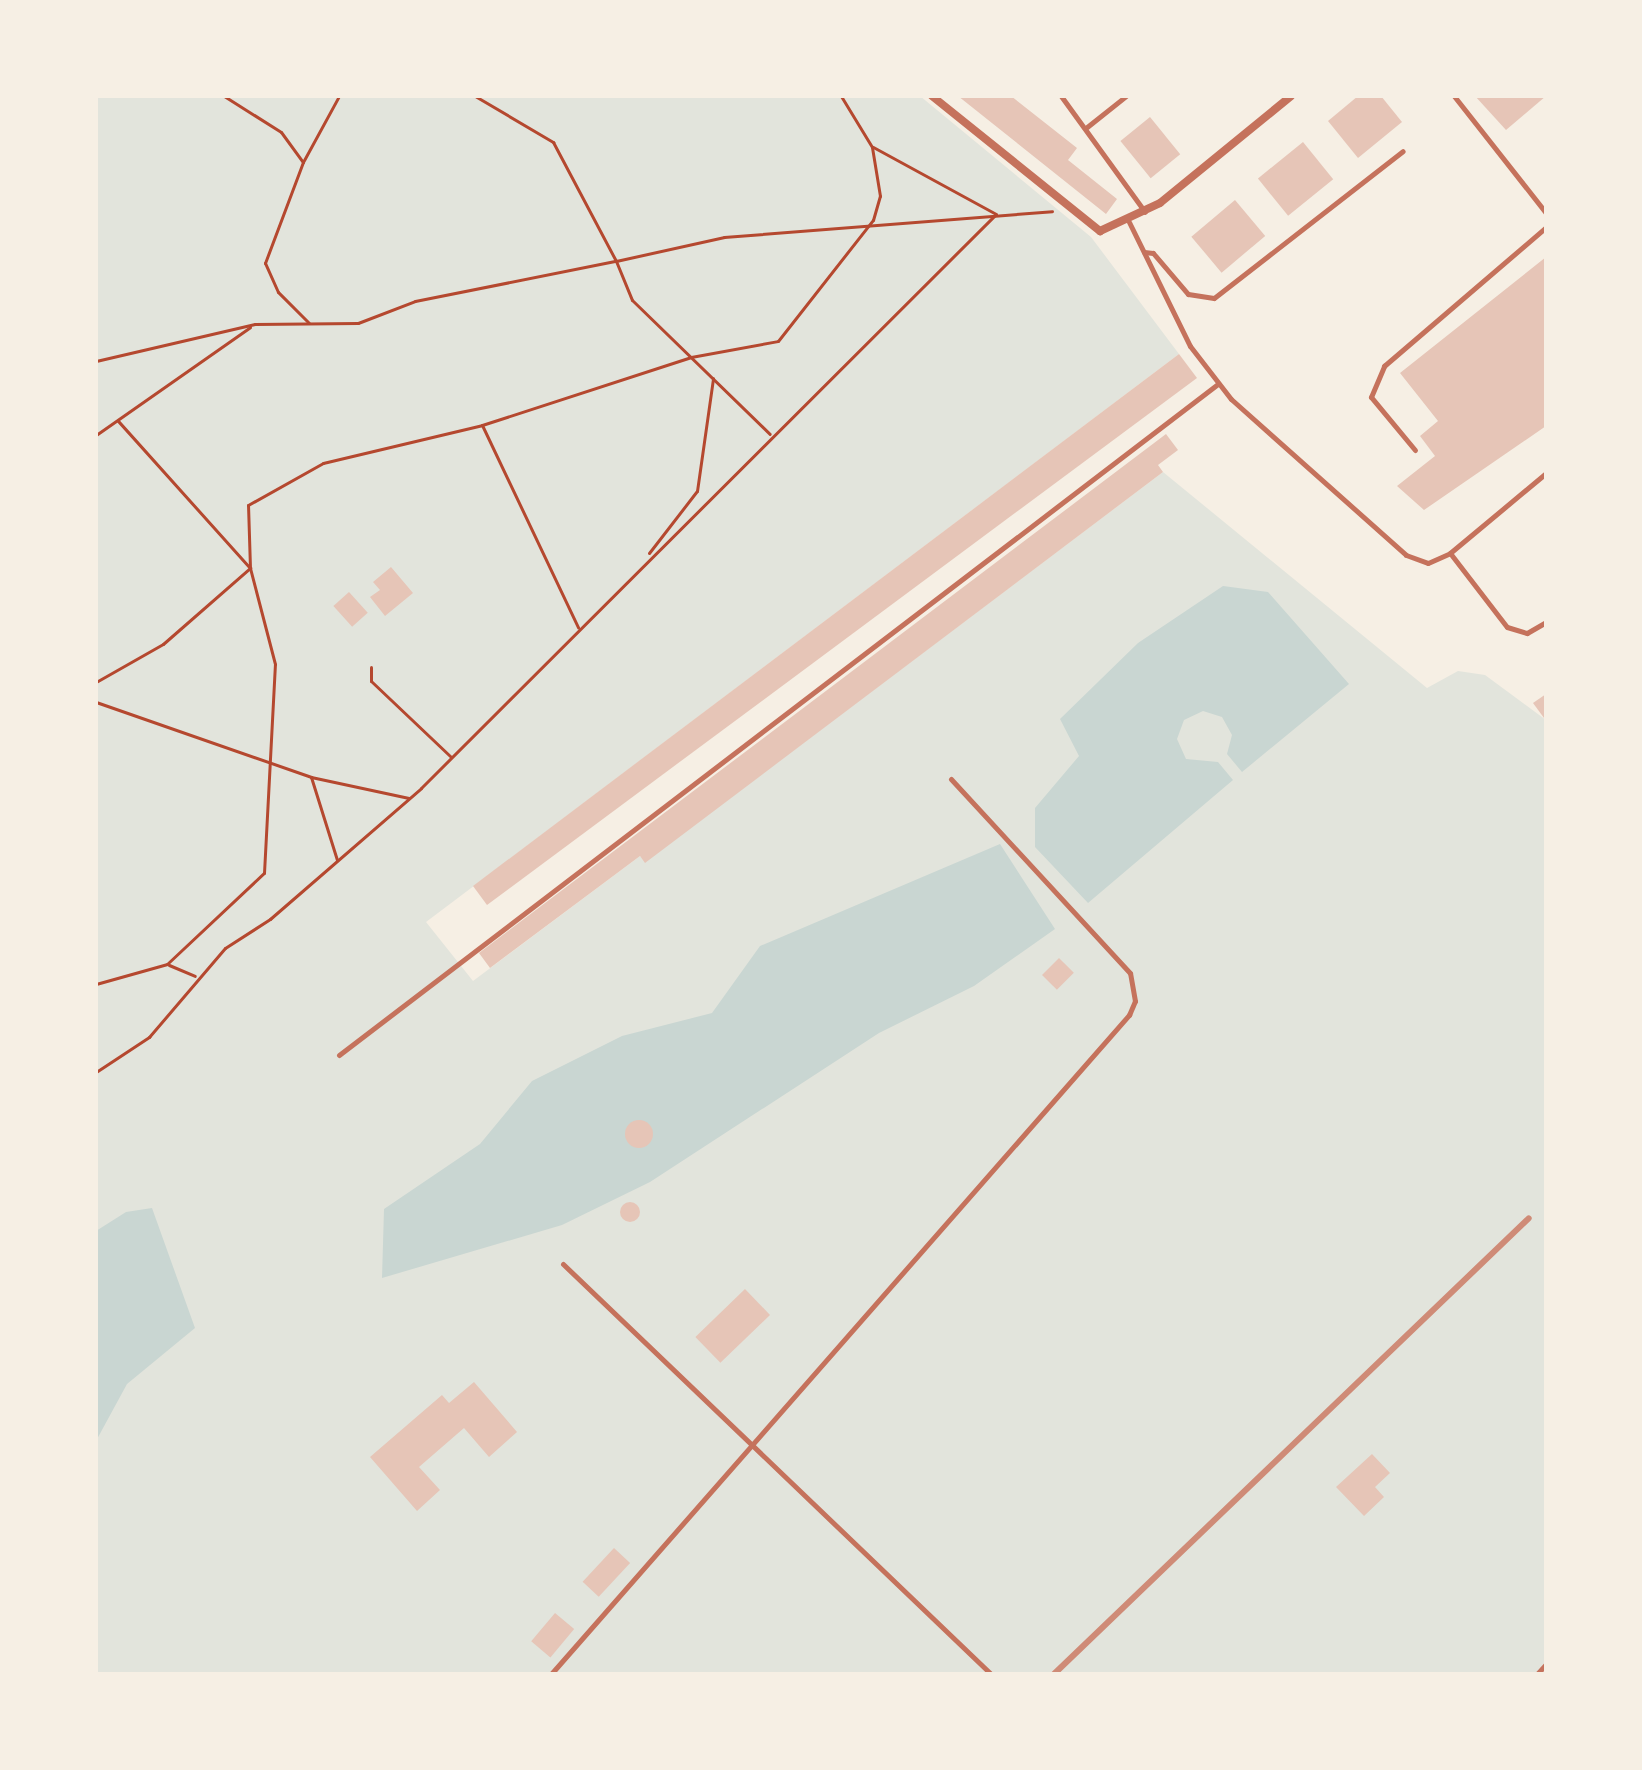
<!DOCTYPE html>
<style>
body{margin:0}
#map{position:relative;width:1642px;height:1770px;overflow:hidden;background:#f6efe4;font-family:"Sofia Sans Condensed",sans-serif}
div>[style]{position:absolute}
.green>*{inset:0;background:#e2e4dc}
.water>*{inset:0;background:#c9d6d2}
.building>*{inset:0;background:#e6c5b7;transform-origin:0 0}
.round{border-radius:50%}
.path>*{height:3px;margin:-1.5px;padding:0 1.5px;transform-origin:1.5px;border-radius:1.5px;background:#b5482f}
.service>*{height:5px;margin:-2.5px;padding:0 2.5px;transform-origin:2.5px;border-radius:2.5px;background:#c5725c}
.minor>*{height:8px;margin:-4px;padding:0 4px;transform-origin:4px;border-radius:4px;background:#c5725c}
.rail>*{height:6px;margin:-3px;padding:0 3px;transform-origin:3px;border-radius:3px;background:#cf8b77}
span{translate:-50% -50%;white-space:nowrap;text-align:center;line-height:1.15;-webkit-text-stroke:7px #f6efe4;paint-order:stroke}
.frame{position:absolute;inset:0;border:98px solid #f6efe4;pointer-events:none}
</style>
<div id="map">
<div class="green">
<i style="clip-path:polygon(96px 96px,920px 96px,1091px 237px,1179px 354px,426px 922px,473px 981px,640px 856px,645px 862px,1163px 472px,1427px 688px,1458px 671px,1485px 675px,1546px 720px,1546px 1674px,96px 1674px)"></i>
</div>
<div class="water">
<i style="clip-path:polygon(1223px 586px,1268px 592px,1349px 684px,1242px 772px,1227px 754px,1232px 735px,1222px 717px,1203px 711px,1184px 720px,1177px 739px,1186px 759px,1218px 762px,1233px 780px,1088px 903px,1035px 847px,1035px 808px,1079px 756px,1060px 719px,1138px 643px)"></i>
<i style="clip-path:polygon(1000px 844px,1055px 929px,974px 986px,879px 1033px,650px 1182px,562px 1225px,382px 1278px,384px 1209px,480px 1144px,532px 1081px,622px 1036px,712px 1013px,760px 946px)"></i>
<i style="clip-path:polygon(152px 1208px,195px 1328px,127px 1384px,96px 1441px,96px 1231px,126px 1212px)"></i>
</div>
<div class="building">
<i style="clip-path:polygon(958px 96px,1011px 96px,1077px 148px,1068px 160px,1117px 199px,1106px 214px)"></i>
<i style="clip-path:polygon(1358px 96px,1381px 96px,1402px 122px,1358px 158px,1328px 121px)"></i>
<i style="clip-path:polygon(1475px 96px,1546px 96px,1506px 130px)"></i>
<i style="left:1150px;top:117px;width:48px;height:38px;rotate:51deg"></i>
<i style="left:1303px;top:142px;width:48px;height:58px;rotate:51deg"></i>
<i style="left:1235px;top:200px;width:47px;height:57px;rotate:50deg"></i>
<i style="clip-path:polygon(1546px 257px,1546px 426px,1424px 510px,1397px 486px,1435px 456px,1420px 436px,1438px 421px,1400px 373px)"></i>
<i style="clip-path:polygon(1179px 354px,1197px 378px,487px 905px,473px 886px)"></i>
<i style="clip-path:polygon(1166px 434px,1178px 450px,1158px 465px,1163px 472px,645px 863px,640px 856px,490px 968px,479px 953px)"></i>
<i style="clip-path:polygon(391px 567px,413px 593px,385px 616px,370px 597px,380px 590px,373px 582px)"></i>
<i style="left:349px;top:592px;width:28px;height:21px;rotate:48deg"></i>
<i style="clip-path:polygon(1546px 694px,1546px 717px,1544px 718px,1533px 703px)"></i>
<i style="left:1059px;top:958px;width:21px;height:24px;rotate:45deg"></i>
<i class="round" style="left:625px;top:1120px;width:28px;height:28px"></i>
<i class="round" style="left:620px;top:1202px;width:20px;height:20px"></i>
<i style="left:745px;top:1289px;width:36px;height:69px;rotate:46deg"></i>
<i style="clip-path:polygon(474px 1382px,517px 1432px,489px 1457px,464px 1428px,419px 1467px,440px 1490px,417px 1511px,370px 1457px,442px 1395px,449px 1403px)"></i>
<i style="clip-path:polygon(1372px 1454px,1390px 1473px,1375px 1487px,1384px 1497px,1364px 1516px,1336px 1487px)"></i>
<i style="left:614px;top:1548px;width:22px;height:46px;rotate:43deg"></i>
<i style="left:555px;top:1613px;width:25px;height:37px;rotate:40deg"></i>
</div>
<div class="path">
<i style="left:224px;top:96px;width:67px;rotate:32.3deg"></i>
<i style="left:281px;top:132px;width:37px;rotate:54deg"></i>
<i style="left:475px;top:96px;width:91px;rotate:30.5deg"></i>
<i style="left:553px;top:142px;width:135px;rotate:62.1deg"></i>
<i style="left:616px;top:261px;width:111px;rotate:-12.5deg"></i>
<i style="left:724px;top:237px;width:329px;rotate:-4.5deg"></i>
<i style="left:309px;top:323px;width:44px;rotate:-135deg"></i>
<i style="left:278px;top:292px;width:32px;rotate:-114deg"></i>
<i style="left:265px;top:263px;width:108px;rotate:-69.4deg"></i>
<i style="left:303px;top:162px;width:75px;rotate:-61.4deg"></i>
<i style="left:96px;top:361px;width:163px;rotate:-13.1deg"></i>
<i style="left:255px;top:324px;width:103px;rotate:-0.6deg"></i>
<i style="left:358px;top:323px;width:61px;rotate:-21.1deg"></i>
<i style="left:415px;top:301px;width:205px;rotate:-11.3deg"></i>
<i style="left:616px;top:261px;width:42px;rotate:67.7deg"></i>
<i style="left:632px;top:300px;width:192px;rotate:44.2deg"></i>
<i style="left:482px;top:425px;width:224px;rotate:64.6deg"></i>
<i style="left:96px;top:435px;width:188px;rotate:-35deg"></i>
<i style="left:649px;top:553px;width:78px;rotate:-52.3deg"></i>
<i style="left:697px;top:491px;width:114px;rotate:-81.9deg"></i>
<i style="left:371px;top:667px;width:14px;rotate:90deg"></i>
<i style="left:371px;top:681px;width:110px;rotate:43.5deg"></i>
<i style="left:96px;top:682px;width:77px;rotate:-29.6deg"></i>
<i style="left:163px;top:644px;width:116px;rotate:-41.1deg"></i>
<i style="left:250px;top:568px;width:198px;rotate:-131.9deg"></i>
<i style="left:96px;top:702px;width:228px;rotate:19.2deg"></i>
<i style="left:311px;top:777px;width:87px;rotate:72.6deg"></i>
<i style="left:311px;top:777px;width:100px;rotate:12.1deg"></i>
<i style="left:169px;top:965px;width:28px;rotate:23deg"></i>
<i style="left:96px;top:984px;width:74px;rotate:-15.7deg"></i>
<i style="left:167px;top:964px;width:133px;rotate:-43.2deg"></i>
<i style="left:264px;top:873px;width:209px;rotate:-87deg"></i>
<i style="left:275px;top:664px;width:99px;rotate:-104.6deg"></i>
<i style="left:250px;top:568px;width:63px;rotate:-91.8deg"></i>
<i style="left:248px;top:505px;width:86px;rotate:-29.2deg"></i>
<i style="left:323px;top:463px;width:163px;rotate:-13.4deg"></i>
<i style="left:482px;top:425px;width:220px;rotate:-18deg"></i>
<i style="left:691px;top:357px;width:88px;rotate:-10.4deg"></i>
<i style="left:778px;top:341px;width:154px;rotate:-51.9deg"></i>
<i style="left:873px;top:220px;width:25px;rotate:-74deg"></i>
<i style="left:880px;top:196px;width:50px;rotate:-99.3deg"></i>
<i style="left:872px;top:147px;width:60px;rotate:-121.3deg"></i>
<i style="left:96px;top:1072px;width:64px;rotate:-33.4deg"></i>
<i style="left:149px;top:1037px;width:117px;rotate:-49.5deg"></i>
<i style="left:225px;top:948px;width:54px;rotate:-32.8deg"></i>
<i style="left:270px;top:919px;width:200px;rotate:-40.9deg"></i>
<i style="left:421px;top:788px;width:812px;rotate:-44.95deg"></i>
<i style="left:996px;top:214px;width:140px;rotate:-151.4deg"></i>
</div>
<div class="service">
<i style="left:1061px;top:96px;width:143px;rotate:54.1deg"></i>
<i style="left:1454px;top:96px;width:149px;rotate:51.8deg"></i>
<i style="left:1087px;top:127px;width:50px;rotate:-38.5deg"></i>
<i style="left:1129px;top:222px;width:138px;rotate:63.8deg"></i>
<i style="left:1190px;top:346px;width:67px;rotate:52.3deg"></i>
<i style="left:1231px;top:399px;width:234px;rotate:41.7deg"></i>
<i style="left:1406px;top:555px;width:23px;rotate:20deg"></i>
<i style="left:1428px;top:563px;width:24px;rotate:-24deg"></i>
<i style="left:1450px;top:553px;width:93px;rotate:52.4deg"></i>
<i style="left:1507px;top:627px;width:21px;rotate:17deg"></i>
<i style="left:1527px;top:633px;width:22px;rotate:-30deg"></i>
<i style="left:1144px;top:252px;width:9px;rotate:6deg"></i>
<i style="left:1153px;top:253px;width:54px;rotate:49.5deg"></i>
<i style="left:1188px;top:294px;width:26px;rotate:9deg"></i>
<i style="left:1214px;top:298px;width:239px;rotate:-37.9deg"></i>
<i style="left:1415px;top:450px;width:69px;rotate:-129.7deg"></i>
<i style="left:1371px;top:397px;width:34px;rotate:-67deg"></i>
<i style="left:1384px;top:366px;width:213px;rotate:-40.6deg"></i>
<i style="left:1450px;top:553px;width:125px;rotate:-39.8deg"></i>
<i style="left:339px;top:1055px;width:1106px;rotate:-37.36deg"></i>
<i style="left:563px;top:1264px;width:593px;rotate:43.77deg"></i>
<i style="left:551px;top:1674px;width:877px;rotate:-48.75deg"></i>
<i style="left:1129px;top:1015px;width:15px;rotate:-67deg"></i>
<i style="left:1135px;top:1001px;width:28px;rotate:-100deg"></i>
<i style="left:1130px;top:973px;width:264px;rotate:-132.7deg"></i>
<i style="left:1537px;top:1674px;width:13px;rotate:-48deg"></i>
</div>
<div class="minor">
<i style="left:932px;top:96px;width:216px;rotate:38.8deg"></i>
<i style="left:1100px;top:231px;width:66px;rotate:-25deg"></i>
<i style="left:1160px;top:203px;width:169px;rotate:-39.2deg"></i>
</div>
<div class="rail">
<i style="left:1054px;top:1674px;width:658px;rotate:-43.83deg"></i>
</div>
<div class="frame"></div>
</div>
